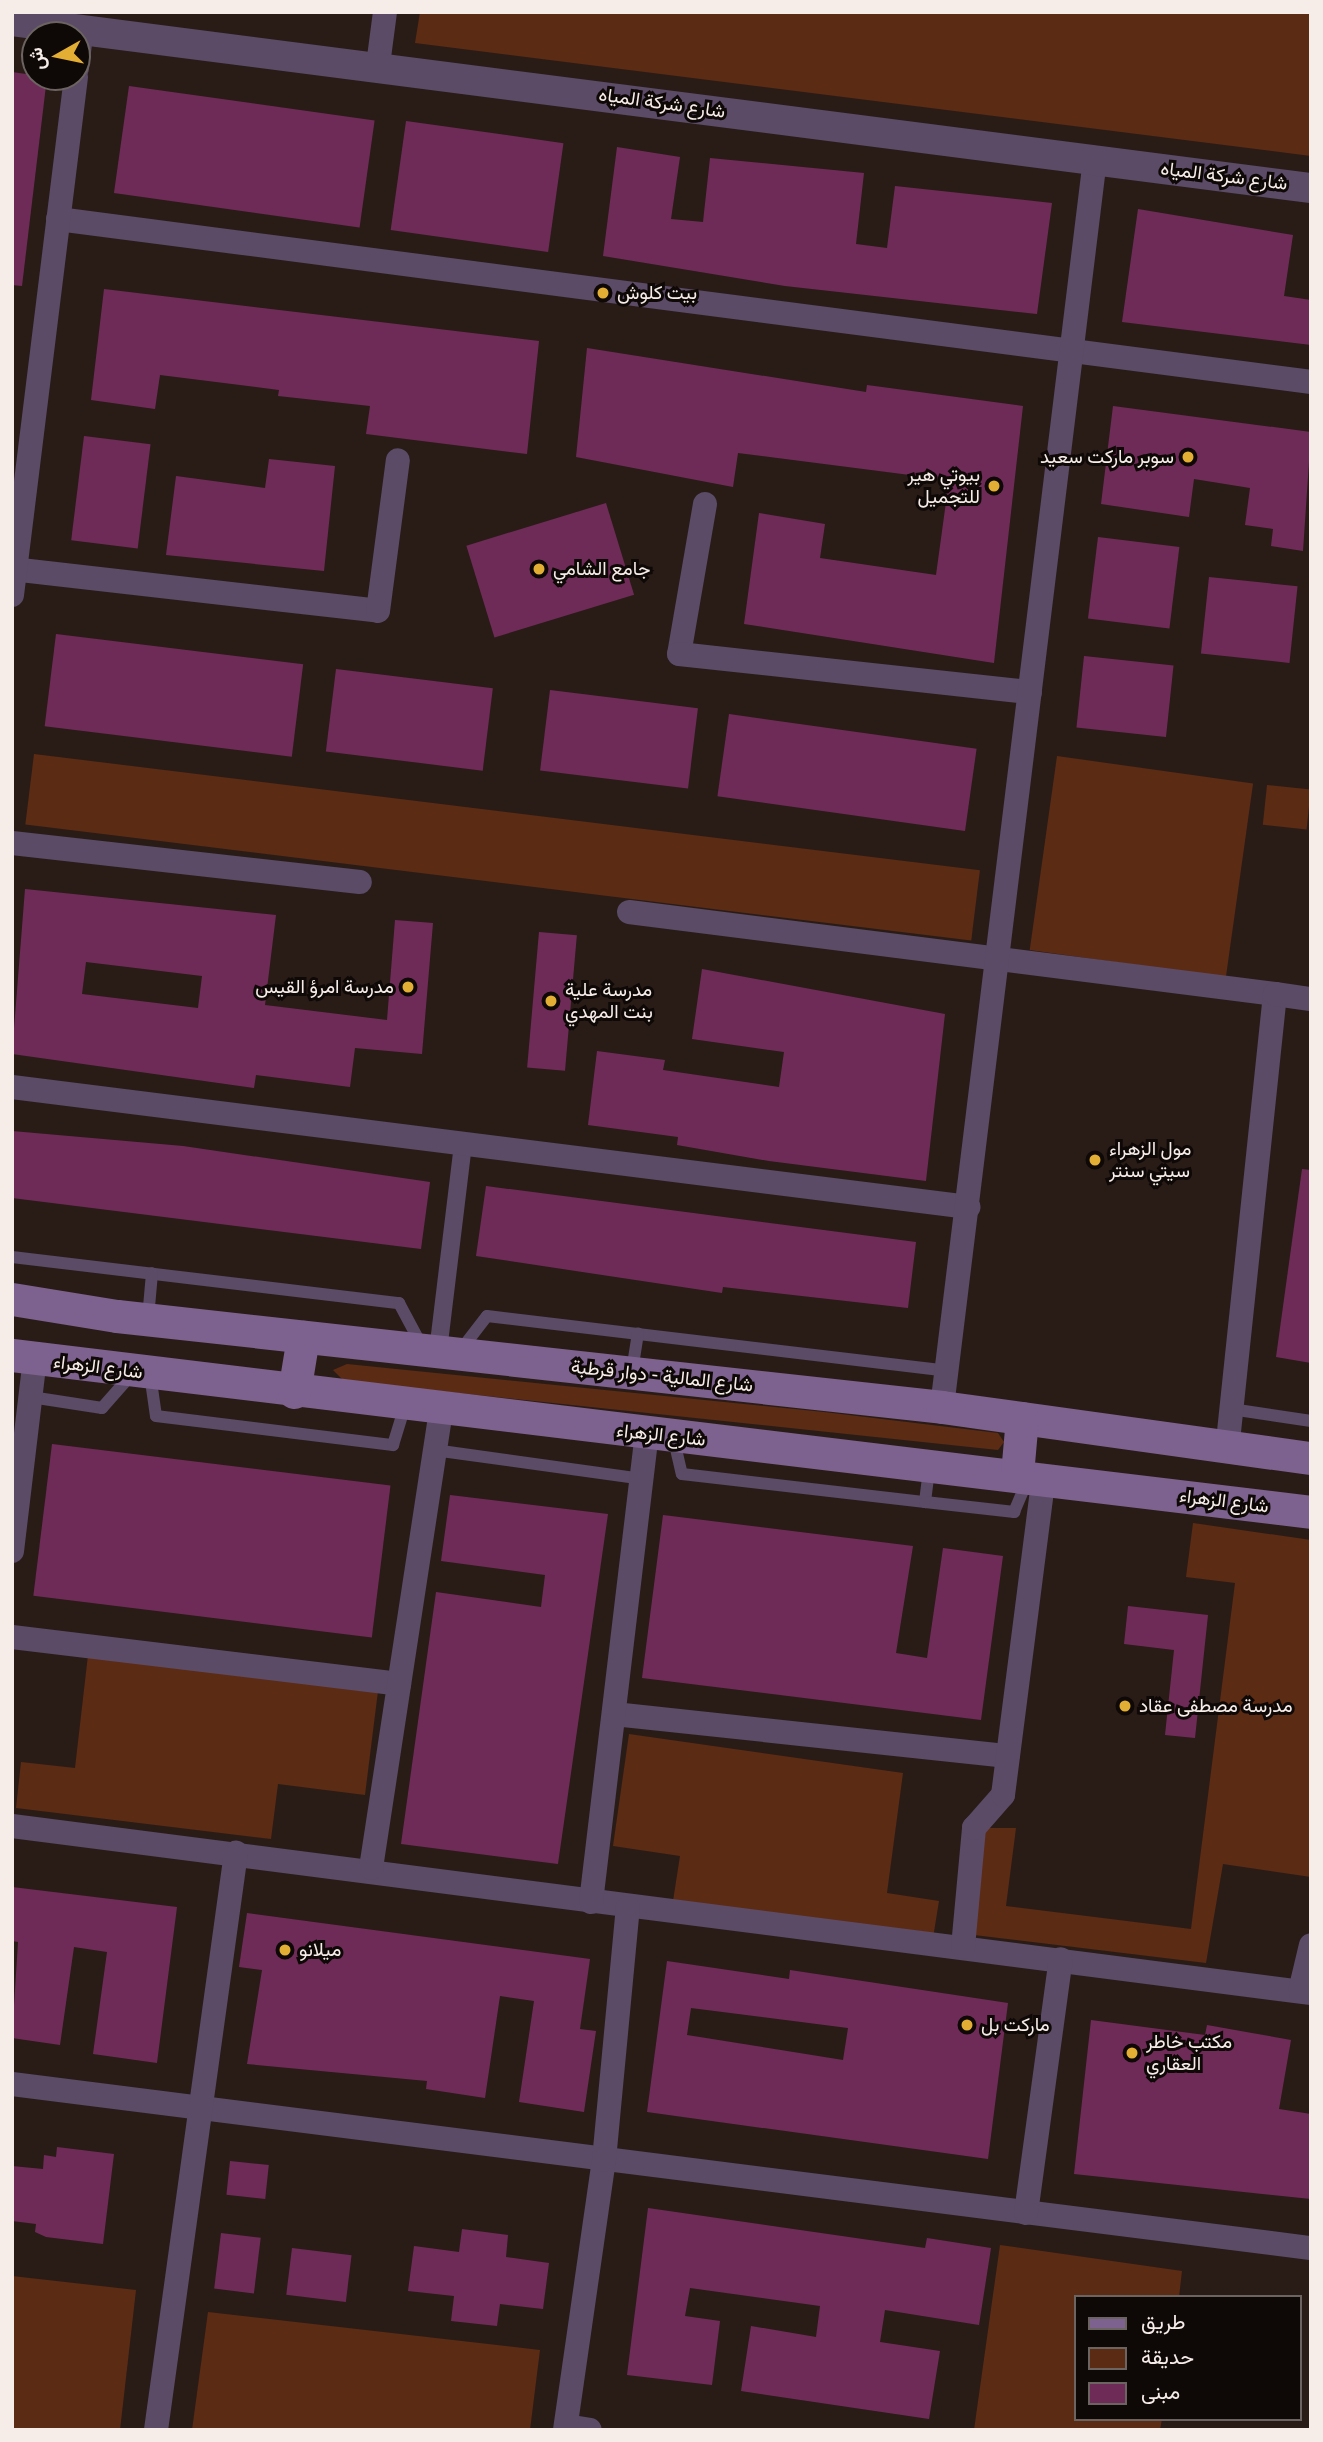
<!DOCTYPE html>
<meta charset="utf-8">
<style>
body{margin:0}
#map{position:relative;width:1323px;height:2442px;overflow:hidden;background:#291c17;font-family:"Fira Sans Condensed",Vazirmatn,sans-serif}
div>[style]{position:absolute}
.green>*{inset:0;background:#5c2b14;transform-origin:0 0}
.building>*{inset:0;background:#6f2b57;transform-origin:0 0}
.service>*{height:12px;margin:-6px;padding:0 6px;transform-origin:6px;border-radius:6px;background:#5b4b67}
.pedestrian>*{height:18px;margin:-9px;padding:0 9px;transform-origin:9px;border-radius:9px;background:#5b4b67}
.minor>*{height:24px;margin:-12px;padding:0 12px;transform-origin:12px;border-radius:12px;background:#5b4b67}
.tertiary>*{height:30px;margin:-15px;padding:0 15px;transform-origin:15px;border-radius:15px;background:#5b4b67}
.secondary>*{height:33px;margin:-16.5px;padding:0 16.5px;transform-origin:16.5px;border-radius:16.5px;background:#7d628f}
.dots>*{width:19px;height:19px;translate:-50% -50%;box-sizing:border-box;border:4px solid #0e0806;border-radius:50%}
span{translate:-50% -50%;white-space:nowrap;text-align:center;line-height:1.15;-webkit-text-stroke:6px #0e0806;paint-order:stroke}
.street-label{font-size:19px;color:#f6ede9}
.poi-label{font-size:19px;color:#f6ede9}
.left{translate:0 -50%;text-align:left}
.right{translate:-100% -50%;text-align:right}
.frame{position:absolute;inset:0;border:14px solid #f6ede9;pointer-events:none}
.legend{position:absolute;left:1074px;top:2295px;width:228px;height:126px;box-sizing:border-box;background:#0e0806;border:2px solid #6b6461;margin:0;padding:9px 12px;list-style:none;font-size:21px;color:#f6ede9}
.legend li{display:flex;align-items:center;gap:14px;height:35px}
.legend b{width:35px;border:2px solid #6b6461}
.north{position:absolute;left:21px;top:21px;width:70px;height:70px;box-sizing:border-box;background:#0e0806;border:2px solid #6b6461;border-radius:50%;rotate:261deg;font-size:19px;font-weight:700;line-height:28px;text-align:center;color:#f6ede9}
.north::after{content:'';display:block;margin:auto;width:24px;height:32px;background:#e3ae34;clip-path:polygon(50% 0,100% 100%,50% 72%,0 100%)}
</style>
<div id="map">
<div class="green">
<i style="clip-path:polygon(420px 12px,1311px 12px,1311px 156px,415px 43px)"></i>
<i style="left:34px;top:754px;width:953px;height:71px;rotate:7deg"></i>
<i style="left:1057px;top:756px;width:198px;height:196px;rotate:8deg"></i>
<i style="left:1267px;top:785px;width:44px;height:40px;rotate:6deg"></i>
<i style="clip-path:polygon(347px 1364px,824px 1412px,998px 1433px,1004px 1442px,998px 1450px,344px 1381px,333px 1370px)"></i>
<i style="clip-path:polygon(1193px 1523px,1311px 1540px,1311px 1877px,1223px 1864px,1206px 1963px,974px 1935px,985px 1828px,1016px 1828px,1006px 1906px,1191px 1929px,1235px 1583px,1186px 1577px)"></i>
<i style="clip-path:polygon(88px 1655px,378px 1691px,365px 1795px,278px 1784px,271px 1839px,16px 1808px,21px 1762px,75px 1768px)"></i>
<i style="clip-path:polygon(629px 1734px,903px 1773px,887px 1893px,939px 1901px,933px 1938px,673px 1901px,680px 1856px,613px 1846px)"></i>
<i style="clip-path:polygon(1000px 2245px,1182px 2271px,1179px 2297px,1076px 2297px,1076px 2419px,1162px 2419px,1160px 2430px,974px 2430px)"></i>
<i style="clip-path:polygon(12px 2276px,136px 2290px,120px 2430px,12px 2430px)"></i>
<i style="clip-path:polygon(208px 2312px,540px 2350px,530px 2430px,192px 2430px)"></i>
</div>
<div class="building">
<i style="clip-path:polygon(12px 72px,47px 77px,22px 286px,12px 285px)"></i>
<i style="left:129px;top:86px;width:248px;height:108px;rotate:8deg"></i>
<i style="left:406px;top:121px;width:159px;height:110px;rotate:8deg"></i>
<i style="clip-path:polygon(617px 147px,680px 157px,671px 219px,703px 222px,710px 158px,864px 173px,856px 244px,887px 248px,895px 186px,1052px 203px,1037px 314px,785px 286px,603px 256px)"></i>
<i style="clip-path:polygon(1138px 209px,1293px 235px,1284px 296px,1311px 300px,1311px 345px,1122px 322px)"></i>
<i style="clip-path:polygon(104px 289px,539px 341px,527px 454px,366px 434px,370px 406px,278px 396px,279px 390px,160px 375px,155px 409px,91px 400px)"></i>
<i style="clip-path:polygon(587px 348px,866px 392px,867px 385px,1023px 406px,994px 663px,744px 624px,759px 513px,825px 524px,820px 558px,936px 575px,949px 480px,738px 453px,733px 487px,576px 457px)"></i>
<i style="clip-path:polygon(1113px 406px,1311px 432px,1303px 551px,1271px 546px,1273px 529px,1245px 525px,1250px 488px,1194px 479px,1189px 517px,1101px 504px)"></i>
<i style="left:84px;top:436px;width:67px;height:105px;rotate:7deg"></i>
<i style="clip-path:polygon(269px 459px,335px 466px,324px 571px,166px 555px,176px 476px,265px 488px)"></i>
<i style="left:606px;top:503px;width:96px;height:146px;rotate:73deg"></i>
<i style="left:1098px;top:537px;width:82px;height:82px;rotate:7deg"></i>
<i style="left:1209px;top:577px;width:89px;height:77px;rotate:6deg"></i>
<i style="left:56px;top:634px;width:249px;height:93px;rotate:7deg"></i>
<i style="left:1084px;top:656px;width:90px;height:72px;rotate:6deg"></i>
<i style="left:336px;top:669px;width:158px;height:83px;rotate:7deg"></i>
<i style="left:550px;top:690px;width:149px;height:81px;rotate:7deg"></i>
<i style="left:729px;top:714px;width:250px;height:83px;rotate:8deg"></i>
<i style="clip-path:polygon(evenodd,25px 889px,276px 915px,265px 1005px,387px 1020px,395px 920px,433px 923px,422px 1054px,355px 1048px,350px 1087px,256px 1075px,254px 1088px,12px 1054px,25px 889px,86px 962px,202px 976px,198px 1008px,82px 994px,86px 962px)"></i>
<i style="left:539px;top:932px;width:38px;height:136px;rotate:5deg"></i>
<i style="clip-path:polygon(702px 969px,945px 1014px,926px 1181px,769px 1161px,677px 1145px,678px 1137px,588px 1125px,597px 1051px,665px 1060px,663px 1070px,779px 1087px,784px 1052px,692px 1039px)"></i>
<i style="clip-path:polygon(12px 1131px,183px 1146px,430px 1182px,421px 1249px,12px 1198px)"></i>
<i style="clip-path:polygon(1302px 1169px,1311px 1170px,1311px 1363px,1276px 1357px)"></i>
<i style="clip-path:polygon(486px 1186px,916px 1242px,908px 1308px,723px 1287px,722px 1293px,476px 1256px)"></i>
<i style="left:52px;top:1444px;width:341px;height:153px;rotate:7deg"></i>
<i style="clip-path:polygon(450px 1495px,608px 1514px,558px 1864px,401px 1844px,436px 1592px,541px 1607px,545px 1575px,441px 1561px)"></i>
<i style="clip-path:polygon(663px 1515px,913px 1546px,896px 1653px,927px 1658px,943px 1548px,1003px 1556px,981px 1720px,642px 1678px)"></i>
<i style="clip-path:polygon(1128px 1606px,1208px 1615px,1195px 1738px,1165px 1735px,1174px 1650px,1124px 1644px)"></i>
<i style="clip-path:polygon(12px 1887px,177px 1907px,157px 2063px,93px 2054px,107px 1952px,74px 1947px,60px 2045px,12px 2038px,18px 1942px,12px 1941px)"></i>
<i style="clip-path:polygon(247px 1913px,590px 1959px,580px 2029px,596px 2031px,584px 2112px,519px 2102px,534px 2001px,500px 1996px,485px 2098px,426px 2089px,427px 2081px,247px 2064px,262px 1970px,239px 1967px)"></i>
<i style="clip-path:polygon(evenodd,667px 1961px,789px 1979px,790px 1970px,1008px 2003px,988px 2159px,647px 2112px,667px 1961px,691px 2008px,848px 2028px,843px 2060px,687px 2035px,691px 2008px)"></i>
<i style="clip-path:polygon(1091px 2020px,1205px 2035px,1207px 2025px,1291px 2040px,1279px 2109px,1311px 2114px,1311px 2199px,1074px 2174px)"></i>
<i style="clip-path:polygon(57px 2147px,114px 2154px,103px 2244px,46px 2237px,35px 2232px,36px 2224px,12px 2221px,12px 2166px,43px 2169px,44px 2155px,56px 2157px)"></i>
<i style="left:230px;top:2161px;width:39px;height:34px;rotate:6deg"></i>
<i style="clip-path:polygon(648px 2208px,925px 2248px,927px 2238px,991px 2248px,979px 2325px,885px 2310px,880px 2342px,940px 2351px,929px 2419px,741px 2391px,751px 2326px,816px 2337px,820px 2306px,690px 2288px,685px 2316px,720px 2321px,712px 2385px,627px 2375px)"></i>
<i style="clip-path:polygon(462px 2229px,508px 2235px,506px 2257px,549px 2263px,543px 2309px,500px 2304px,497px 2326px,451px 2321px,454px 2296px,408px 2291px,414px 2246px,459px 2252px)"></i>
<i style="left:221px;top:2233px;width:40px;height:56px;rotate:7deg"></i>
<i style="left:292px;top:2248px;width:60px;height:47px;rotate:7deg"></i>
</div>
<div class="service">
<i style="left:12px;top:1257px;width:390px;rotate:6.8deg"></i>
<i style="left:399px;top:1303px;width:49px;rotate:61.9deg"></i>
<i style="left:148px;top:1318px;width:45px;rotate:-84.9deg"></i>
<i style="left:460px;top:1351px;width:44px;rotate:-52.4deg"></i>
<i style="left:487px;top:1316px;width:463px;rotate:6.8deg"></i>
<i style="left:632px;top:1371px;width:38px;rotate:-81deg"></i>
<i style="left:150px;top:1374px;width:42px;rotate:81.9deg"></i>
<i style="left:156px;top:1416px;width:239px;rotate:7deg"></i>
<i style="left:393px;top:1445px;width:41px;rotate:-72.9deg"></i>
<i style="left:31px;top:1397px;width:72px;rotate:8.8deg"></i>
<i style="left:102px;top:1408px;width:45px;rotate:-48.6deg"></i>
<i style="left:1231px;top:1409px;width:81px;rotate:8.5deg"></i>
<i style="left:673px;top:1436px;width:39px;rotate:77deg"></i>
<i style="left:682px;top:1474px;width:245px;rotate:6.6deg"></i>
<i style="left:925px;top:1502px;width:34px;rotate:-83deg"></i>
<i style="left:434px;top:1450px;width:210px;rotate:7.9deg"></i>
<i style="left:925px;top:1502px;width:90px;rotate:6.4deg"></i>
<i style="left:1014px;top:1512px;width:36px;rotate:-67deg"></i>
</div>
<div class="pedestrian">
<i style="left:438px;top:1351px;width:209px;rotate:-83.1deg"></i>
</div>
<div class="minor">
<i style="left:378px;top:65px;width:53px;rotate:-82.5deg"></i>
<i style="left:77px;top:68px;width:38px;rotate:-83deg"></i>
<i style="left:58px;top:219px;width:1264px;rotate:7.41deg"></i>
<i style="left:705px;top:504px;width:152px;rotate:99.8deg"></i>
<i style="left:679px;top:654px;width:353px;rotate:6.2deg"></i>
<i style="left:12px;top:569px;width:368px;rotate:6.5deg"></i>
<i style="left:378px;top:611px;width:152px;rotate:-82.5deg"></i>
<i style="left:12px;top:595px;width:522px;rotate:-82.96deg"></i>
<i style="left:12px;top:843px;width:350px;rotate:6.4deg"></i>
<i style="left:629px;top:912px;width:651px;rotate:7.23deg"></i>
<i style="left:1275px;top:994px;width:456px;rotate:96deg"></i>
<i style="left:1275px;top:994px;width:36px;rotate:8deg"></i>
<i style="left:12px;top:1087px;width:964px;rotate:7.15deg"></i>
<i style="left:942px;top:1407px;width:1256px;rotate:-83.01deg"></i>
<i style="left:12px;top:1551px;width:193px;rotate:-83.2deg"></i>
<i style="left:12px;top:1637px;width:390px;rotate:6.9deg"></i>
<i style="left:614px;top:1714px;width:396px;rotate:6.1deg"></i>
<i style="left:12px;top:1826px;width:1310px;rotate:7.33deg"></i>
<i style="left:371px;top:1868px;width:462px;rotate:-81.3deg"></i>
<i style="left:591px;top:1902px;width:472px;rotate:-83.2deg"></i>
<i style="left:963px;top:1947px;width:120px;rotate:-84.7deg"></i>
<i style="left:974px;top:1828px;width:44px;rotate:-48.7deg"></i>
<i style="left:1003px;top:1795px;width:321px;rotate:-82.7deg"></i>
<i style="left:1300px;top:1991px;width:47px;rotate:-76.6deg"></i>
<i style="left:12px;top:2084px;width:1309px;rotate:7.2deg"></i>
<i style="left:1026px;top:2213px;width:256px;rotate:-82.2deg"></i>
<i style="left:566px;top:2426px;width:24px;rotate:9deg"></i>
<i style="left:156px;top:2430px;width:583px;rotate:-82.11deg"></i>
<i style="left:565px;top:2430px;width:273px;rotate:-81.8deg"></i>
<i style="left:604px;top:2160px;width:253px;rotate:-84.6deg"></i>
</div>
<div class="tertiary">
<i style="left:12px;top:21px;width:1310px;rotate:7.33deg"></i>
</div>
<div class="secondary">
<i style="left:12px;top:1299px;width:106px;rotate:9.2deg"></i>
<i style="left:117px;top:1316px;width:830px;rotate:6.29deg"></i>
<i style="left:942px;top:1407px;width:373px;rotate:7.9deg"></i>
<i style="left:12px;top:1355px;width:1308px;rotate:6.89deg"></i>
<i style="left:294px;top:1392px;width:56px;rotate:-80.7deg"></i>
<i style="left:1017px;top:1474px;width:56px;rotate:-84.9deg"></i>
</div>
<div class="dots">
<i style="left:603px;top:293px;background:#e3ae34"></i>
<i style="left:1188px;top:457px;background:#e3ae34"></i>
<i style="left:994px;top:486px;background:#e3ae34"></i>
<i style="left:539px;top:569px;background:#e3ae34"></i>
<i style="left:408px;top:987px;background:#e3ae34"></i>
<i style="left:551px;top:1001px;background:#e3ae34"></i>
<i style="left:1095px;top:1160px;background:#e3ae34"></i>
<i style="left:1125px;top:1706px;background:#e3ae34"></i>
<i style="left:285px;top:1950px;background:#e3ae34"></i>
<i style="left:967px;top:2025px;background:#e3ae34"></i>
<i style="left:1132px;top:2053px;background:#e3ae34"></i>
</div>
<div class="street-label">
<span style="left:662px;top:103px;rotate:8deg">شارع شركة المياه</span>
<span style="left:1224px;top:176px;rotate:7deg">شارع شركة المياه</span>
<span style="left:98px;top:1367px;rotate:7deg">شارع الزهراء</span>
<span style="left:662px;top:1376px;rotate:6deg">شارع المالية - دوار قرطبة</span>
<span style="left:661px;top:1435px;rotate:6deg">شارع الزهراء</span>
<span style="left:1224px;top:1501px;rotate:7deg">شارع الزهراء</span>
</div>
<div class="poi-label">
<span class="left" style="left:617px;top:293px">بيت كلوش</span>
<span class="right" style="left:1174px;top:457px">سوبر ماركت سعيد</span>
<span class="right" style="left:980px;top:486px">بيوتي هير<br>للتجميل</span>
<span class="left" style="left:553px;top:569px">جامع الشامي</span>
<span class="right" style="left:394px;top:987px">مدرسة امرؤ القيس</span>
<span class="left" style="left:565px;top:1001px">مدرسة علية<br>بنت المهدي</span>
<span class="left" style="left:1109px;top:1160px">مول الزهراء<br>سيتي سنتر</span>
<span class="left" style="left:1139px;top:1706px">مدرسة مصطفى عقاد</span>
<span class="left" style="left:299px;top:1950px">ميلانو</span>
<span class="left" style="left:981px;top:2025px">ماركت بل</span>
<span class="left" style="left:1146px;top:2053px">مكتب خاطر<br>العقاري</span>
</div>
<div class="frame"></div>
<ul class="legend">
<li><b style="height:9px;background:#7d628f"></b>طريق</li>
<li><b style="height:19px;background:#5c2b14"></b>حديقة</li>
<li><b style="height:19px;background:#6f2b57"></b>مبنى</li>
</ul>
<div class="north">ش</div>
</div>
